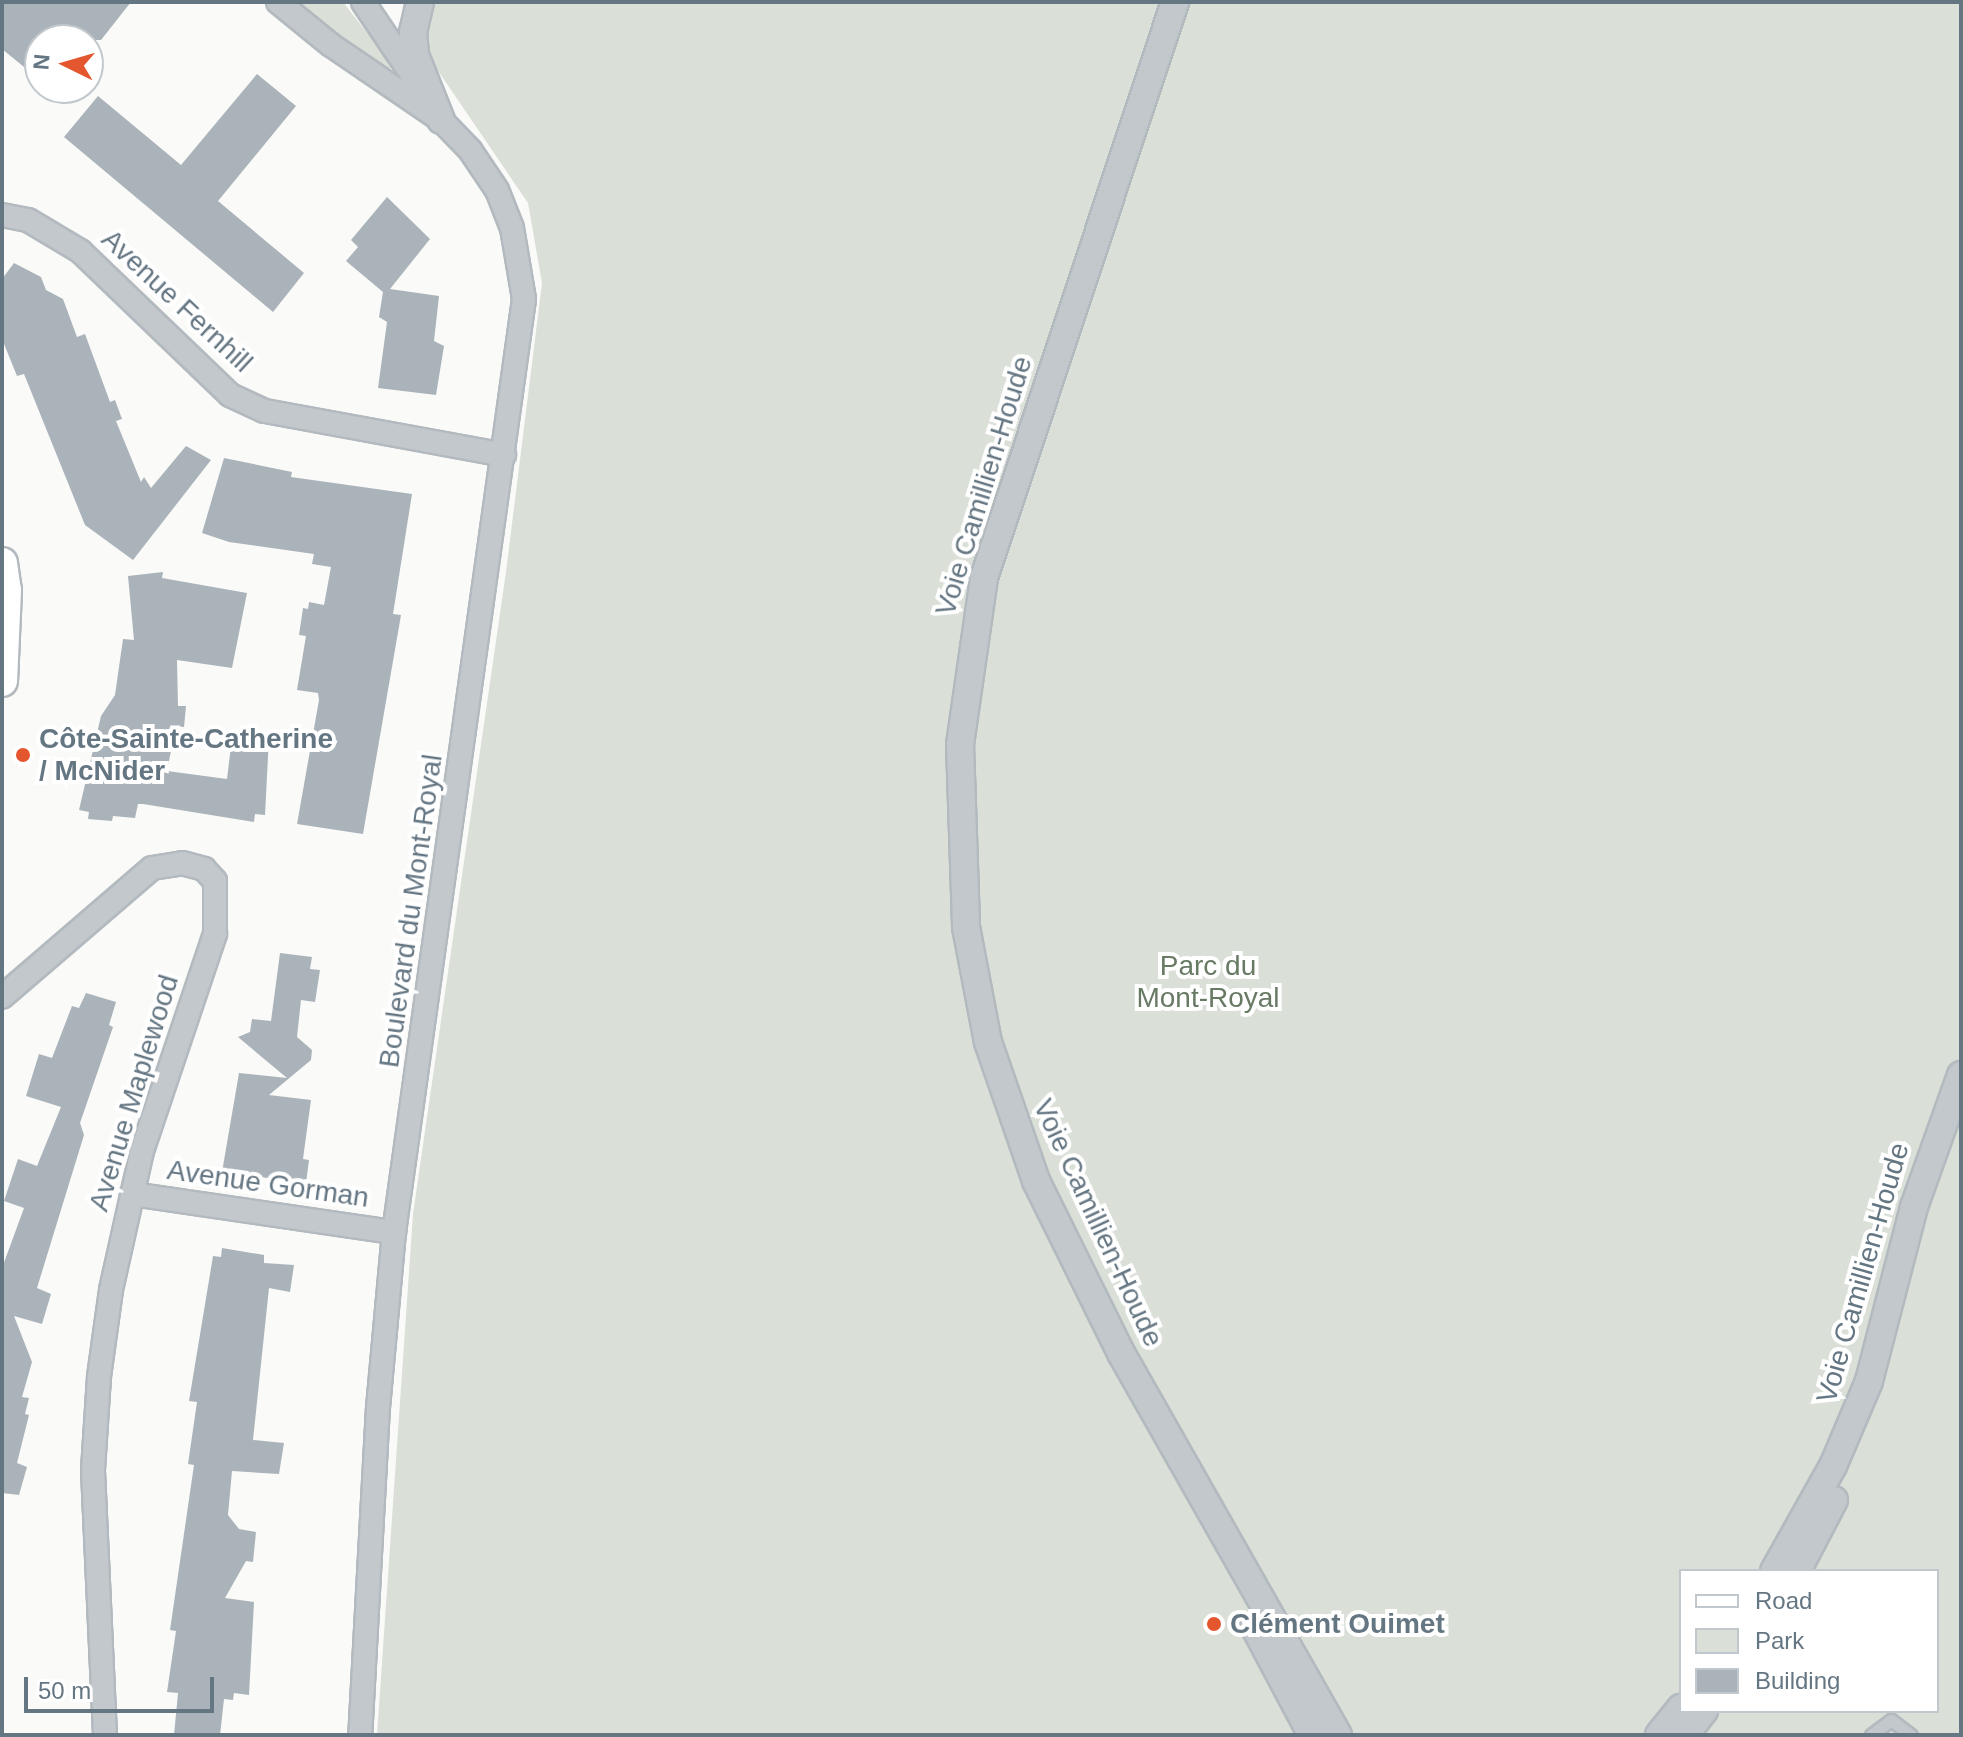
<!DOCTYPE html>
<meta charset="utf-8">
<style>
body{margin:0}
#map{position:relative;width:1963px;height:1737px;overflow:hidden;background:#fafaf8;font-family:Arial,sans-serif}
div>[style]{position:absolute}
.green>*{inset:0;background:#dadfd7}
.building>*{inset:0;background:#aab3b9}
.roads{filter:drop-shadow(2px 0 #b3babf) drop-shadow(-2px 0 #b3babf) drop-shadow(0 2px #b3babf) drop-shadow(0 -2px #b3babf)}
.service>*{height:11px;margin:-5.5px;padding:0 5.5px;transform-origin:5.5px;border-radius:5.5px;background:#c3c8cc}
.minor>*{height:22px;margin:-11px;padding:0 11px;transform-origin:11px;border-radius:11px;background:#c3c8cc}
.tertiary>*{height:26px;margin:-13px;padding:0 13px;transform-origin:13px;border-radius:13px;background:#c3c8cc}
.secondary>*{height:30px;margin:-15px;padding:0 15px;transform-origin:15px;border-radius:15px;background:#fff}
.dots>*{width:22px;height:22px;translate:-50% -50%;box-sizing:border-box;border:4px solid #fff;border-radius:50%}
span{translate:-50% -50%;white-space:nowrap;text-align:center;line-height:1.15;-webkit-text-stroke:8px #fff;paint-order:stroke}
.street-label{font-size:28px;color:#657683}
.poi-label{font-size:28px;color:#657683;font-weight:700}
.left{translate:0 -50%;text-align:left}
.park-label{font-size:28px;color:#687a64}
.frame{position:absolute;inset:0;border:4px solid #657683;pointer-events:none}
.legend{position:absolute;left:1679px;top:1569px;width:260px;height:144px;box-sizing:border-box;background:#fff;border:2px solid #c1c8cd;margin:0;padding:10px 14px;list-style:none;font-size:24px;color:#657683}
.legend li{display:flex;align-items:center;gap:16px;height:40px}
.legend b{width:40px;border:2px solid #c1c8cd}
.north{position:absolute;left:24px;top:24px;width:80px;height:80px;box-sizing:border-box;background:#fff;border:2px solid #c1c8cd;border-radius:50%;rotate:275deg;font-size:22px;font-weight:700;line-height:32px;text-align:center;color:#657683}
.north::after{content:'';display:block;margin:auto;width:28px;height:36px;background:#e4572e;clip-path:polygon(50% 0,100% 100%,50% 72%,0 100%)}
.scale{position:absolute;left:24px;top:1677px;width:190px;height:36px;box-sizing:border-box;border:4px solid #657683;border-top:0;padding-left:10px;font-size:24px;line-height:28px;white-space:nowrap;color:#657683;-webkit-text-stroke:6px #fff;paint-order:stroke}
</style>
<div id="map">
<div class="green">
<i style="clip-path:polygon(294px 2px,343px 2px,393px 66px,384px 72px)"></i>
<i style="clip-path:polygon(evenodd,431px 2px,1961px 2px,1961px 1735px,377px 1735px,413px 1214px,506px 572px,542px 283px,528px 203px,432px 62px,425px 42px,431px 2px,1681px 1571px,1937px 1571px,1937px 1711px,1681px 1711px,1681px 1571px)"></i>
</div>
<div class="building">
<i style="clip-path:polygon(2px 2px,131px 2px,101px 40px,40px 40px,40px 80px,2px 49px)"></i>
<i style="clip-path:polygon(257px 74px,296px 106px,218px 201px,304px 273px,273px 312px,64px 137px,98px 96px,181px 165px)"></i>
<i style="clip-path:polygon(387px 197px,430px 239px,390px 289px,439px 296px,434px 341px,444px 346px,436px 395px,378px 388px,387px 322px,379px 317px,383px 292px,346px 261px,358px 247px,351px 240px)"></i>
<i style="clip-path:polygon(14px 263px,41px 277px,46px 290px,63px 299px,77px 337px,85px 334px,110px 402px,115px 400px,122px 419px,116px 421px,141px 482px,144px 477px,151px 488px,186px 446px,211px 460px,133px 560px,85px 525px,24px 374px,17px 376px,2px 339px,2px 279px)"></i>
<i style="clip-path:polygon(224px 458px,292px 472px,291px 477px,412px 494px,393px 614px,401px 615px,363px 834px,297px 824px,319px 700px,318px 693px,297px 690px,306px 636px,299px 635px,303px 608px,308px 609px,309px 602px,324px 605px,331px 567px,312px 564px,314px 554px,229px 542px,202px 533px)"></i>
<i style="clip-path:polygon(163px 572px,162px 578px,247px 593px,232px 668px,177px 660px,178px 706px,186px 706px,184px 727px,176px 726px,167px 771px,227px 779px,231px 746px,241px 741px,242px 734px,269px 737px,265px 815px,255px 814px,254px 822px,143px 804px,138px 804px,135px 818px,113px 816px,112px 821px,88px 819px,89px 812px,79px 810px,101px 716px,115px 695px,123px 639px,134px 640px,128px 576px)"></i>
<i style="clip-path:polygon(280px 953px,312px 957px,310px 969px,320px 970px,315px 1002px,301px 1000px,297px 1037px,312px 1050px,311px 1060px,269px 1095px,311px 1100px,303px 1159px,309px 1160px,306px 1183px,222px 1172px,239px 1073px,287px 1078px,238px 1037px,250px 1032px,252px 1019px,271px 1021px)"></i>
<i style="clip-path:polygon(86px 993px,116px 1002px,109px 1025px,113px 1027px,80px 1123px,84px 1135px,37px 1288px,51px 1294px,42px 1324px,14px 1316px,32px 1362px,22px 1397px,29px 1398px,25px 1414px,29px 1415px,17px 1463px,27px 1467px,19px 1495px,2px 1493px,2px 1268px,24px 1208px,4px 1201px,18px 1159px,37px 1166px,61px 1107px,26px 1096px,39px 1054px,52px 1058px,72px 1006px,79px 1008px)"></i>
<i style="clip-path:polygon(222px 1248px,264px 1255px,264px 1263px,294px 1265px,290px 1292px,269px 1288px,253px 1440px,284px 1443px,279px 1474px,232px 1471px,228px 1515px,239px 1529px,256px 1532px,253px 1562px,246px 1561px,225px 1598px,254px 1602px,249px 1695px,234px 1693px,233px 1700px,224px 1699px,220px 1735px,174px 1735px,178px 1693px,167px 1692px,176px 1631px,170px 1630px,194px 1465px,188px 1464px,197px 1402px,189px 1401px,213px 1256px,221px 1257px)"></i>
</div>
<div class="roads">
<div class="service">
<i style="left:1871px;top:1735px;width:25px;rotate:-37deg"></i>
<i style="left:1891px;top:1720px;width:25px;rotate:37deg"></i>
</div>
<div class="minor">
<i style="left:278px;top:2px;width:68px;rotate:39.1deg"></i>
<i style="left:331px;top:45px;width:133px;rotate:34.3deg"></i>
<i style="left:441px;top:120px;width:42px;rotate:46deg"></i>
<i style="left:470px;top:150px;width:48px;rotate:56deg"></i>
<i style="left:497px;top:190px;width:41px;rotate:68.5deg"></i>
<i style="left:512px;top:228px;width:72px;rotate:80.4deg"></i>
<i style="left:524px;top:299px;width:942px;rotate:97.93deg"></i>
<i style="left:394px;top:1232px;width:176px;rotate:95.2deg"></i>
<i style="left:378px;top:1407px;width:328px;rotate:93.1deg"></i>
<i style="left:363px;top:2px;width:100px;rotate:56deg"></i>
<i style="left:2px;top:215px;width:26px;rotate:11deg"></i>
<i style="left:28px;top:220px;width:61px;rotate:30.8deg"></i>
<i style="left:80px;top:251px;width:208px;rotate:43.8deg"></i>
<i style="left:230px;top:395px;width:38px;rotate:25deg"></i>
<i style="left:265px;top:411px;width:243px;rotate:10.4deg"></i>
<i style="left:2px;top:997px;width:198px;rotate:-40.7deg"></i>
<i style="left:152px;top:868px;width:30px;rotate:-9deg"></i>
<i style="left:182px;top:863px;width:23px;rotate:15deg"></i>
<i style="left:204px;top:869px;width:16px;rotate:47deg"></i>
<i style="left:215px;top:881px;width:53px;rotate:90deg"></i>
<i style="left:215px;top:934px;width:229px;rotate:108.6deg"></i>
<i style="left:142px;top:1151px;width:142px;rotate:102.6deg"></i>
<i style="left:111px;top:1290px;width:88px;rotate:97.9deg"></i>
<i style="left:99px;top:1377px;width:94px;rotate:93.7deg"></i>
<i style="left:93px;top:1471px;width:264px;rotate:87.4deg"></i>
<i style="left:132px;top:1194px;width:265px;rotate:8.3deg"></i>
</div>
<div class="tertiary">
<i style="left:420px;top:2px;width:31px;rotate:103deg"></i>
<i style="left:413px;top:32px;width:23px;rotate:85deg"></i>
<i style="left:415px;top:55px;width:70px;rotate:68.2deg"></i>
<i style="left:1175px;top:2px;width:607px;rotate:108.35deg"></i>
<i style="left:984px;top:578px;width:168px;rotate:98.2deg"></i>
<i style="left:960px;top:744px;width:183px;rotate:88.1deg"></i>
<i style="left:966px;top:927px;width:117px;rotate:79.2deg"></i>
<i style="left:988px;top:1042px;width:147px;rotate:70.9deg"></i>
<i style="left:1036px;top:1181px;width:192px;rotate:63.7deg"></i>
<i style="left:1121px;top:1353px;width:439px;rotate:60.4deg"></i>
<i style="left:1774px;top:1571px;width:120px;rotate:-60.7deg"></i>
<i style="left:1833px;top:1466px;width:92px;rotate:-67deg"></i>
<i style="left:1869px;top:1381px;width:180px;rotate:-75.5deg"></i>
<i style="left:1914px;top:1207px;width:140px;rotate:-70.4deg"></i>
<i style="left:1797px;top:1571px;width:80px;rotate:-62.5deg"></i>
<i style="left:1254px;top:1626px;width:123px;rotate:62deg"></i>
<i style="left:1659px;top:1735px;width:35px;rotate:-51deg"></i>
<i style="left:1685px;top:1735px;width:31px;rotate:-52deg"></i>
</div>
<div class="secondary">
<i style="left:2px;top:563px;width:27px;rotate:82deg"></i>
<i style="left:6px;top:590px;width:91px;rotate:92.5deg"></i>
</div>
</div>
<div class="dots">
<i style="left:23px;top:755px;background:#e4572e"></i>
<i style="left:1214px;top:1624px;background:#e4572e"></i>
</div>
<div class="street-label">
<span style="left:177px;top:301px;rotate:43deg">Avenue Fernhill</span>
<span style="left:984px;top:486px;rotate:-73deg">Voie Camillien-Houde</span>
<span style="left:411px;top:911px;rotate:-82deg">Boulevard du Mont-Royal</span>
<span style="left:134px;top:1093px;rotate:-73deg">Avenue Maplewood</span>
<span style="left:268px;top:1184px;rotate:8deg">Avenue Gorman</span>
<span style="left:1098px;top:1223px;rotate:65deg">Voie Camillien-Houde</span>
<span style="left:1863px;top:1273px;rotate:-74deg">Voie Camillien-Houde</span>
</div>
<div class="poi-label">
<span class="left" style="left:39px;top:755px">Côte-Sainte-Catherine<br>/ McNider</span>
<span class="left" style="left:1230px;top:1624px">Clément Ouimet</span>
</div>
<div class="park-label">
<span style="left:1208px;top:982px">Parc du<br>Mont-Royal</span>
</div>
<div class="frame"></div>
<ul class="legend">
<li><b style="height:10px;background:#fff"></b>Road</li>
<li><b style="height:22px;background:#dadfd7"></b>Park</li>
<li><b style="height:22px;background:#aab3b9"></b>Building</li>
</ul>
<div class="north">N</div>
<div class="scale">50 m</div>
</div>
